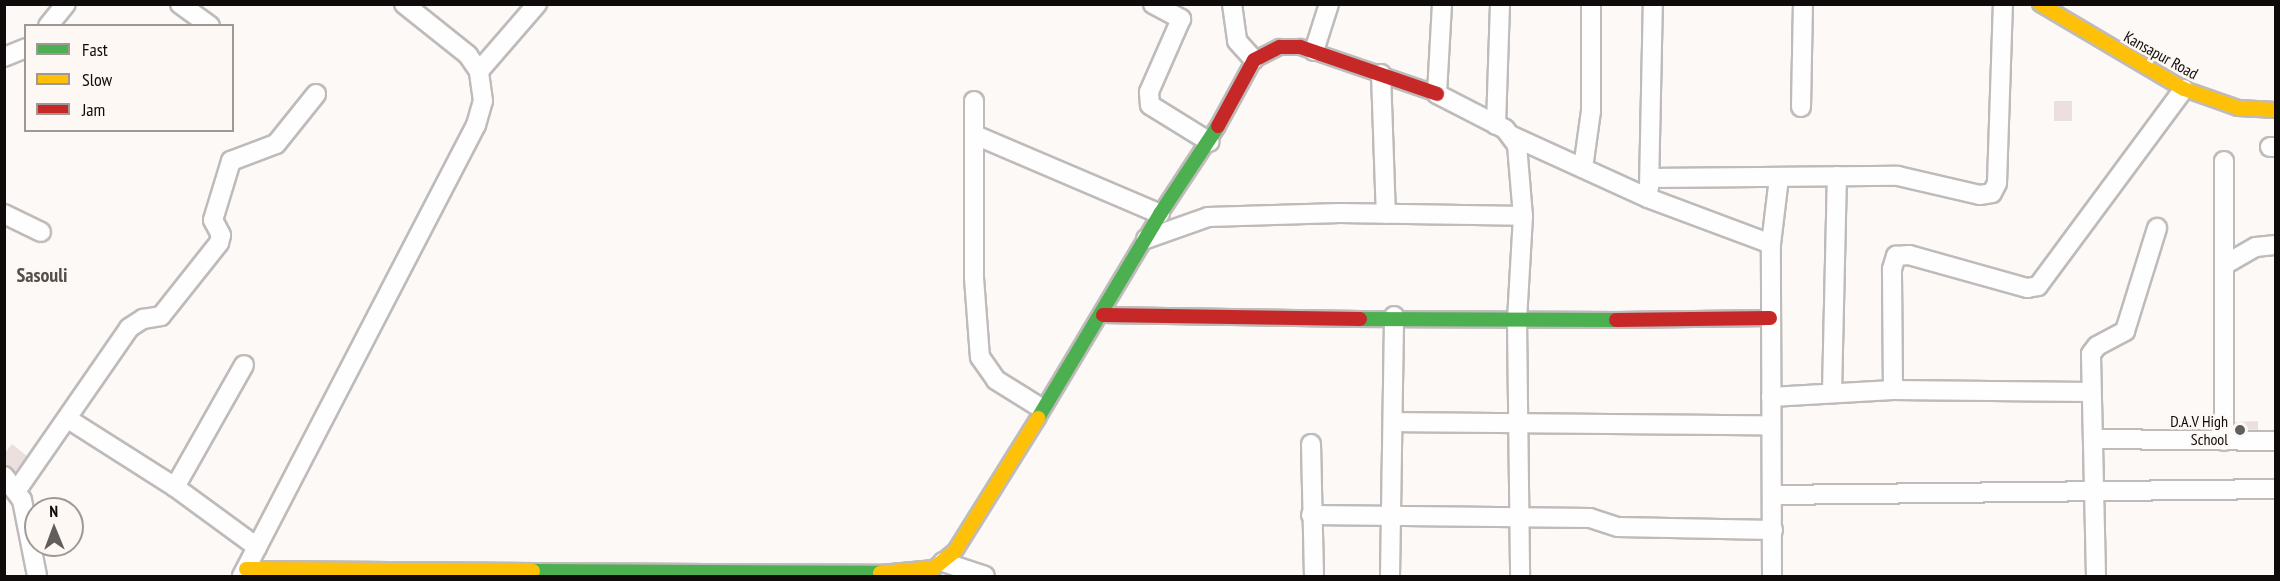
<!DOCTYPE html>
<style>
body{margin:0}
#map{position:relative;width:2280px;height:581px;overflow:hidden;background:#fcf9f6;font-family:"PT Sans Narrow",sans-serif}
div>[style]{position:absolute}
.building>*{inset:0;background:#ece0de;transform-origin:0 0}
.roads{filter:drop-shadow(2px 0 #bebbba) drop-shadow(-2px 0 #bebbba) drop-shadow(0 2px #bebbba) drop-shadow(0 -2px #bebbba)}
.street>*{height:18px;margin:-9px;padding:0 9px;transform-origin:9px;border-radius:9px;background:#fffefe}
.fast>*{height:14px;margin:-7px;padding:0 7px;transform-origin:7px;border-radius:7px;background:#4caf50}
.slow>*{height:14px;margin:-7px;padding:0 7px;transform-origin:7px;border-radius:7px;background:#ffc107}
.jam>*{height:14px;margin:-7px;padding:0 7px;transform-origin:7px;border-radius:7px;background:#c62828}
.dots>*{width:16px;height:16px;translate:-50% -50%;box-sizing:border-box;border:3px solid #fef8f4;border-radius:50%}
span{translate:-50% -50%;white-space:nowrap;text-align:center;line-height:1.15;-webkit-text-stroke:5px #fef8f4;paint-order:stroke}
.street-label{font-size:16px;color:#0e0b0a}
.poi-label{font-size:16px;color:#0e0b0a}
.right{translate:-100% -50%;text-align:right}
.quarter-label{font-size:20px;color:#554f4b;font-weight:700}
.frame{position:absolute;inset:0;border:6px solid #0e0b0a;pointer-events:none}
.legend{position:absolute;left:24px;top:24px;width:210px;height:108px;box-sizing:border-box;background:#fef8f4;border:2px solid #9e9996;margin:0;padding:8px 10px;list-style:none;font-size:18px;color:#0e0b0a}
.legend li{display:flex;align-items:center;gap:12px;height:30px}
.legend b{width:30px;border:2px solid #9e9996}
.north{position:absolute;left:24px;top:497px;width:60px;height:60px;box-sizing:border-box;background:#fef8f4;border:2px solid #9e9996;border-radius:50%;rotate:359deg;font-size:16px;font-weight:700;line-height:24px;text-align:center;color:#0e0b0a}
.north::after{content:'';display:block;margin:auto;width:21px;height:27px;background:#615e5d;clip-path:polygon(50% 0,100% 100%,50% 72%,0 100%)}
</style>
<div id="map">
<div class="building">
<i style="left:2054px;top:101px;width:18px;height:20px"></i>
<i style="clip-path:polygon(2258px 421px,2258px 430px,2235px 429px,2235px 422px)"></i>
<i style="clip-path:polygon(12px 444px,27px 456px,15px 472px,4px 465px,4px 454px)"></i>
</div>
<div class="roads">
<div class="street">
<i style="left:180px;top:4px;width:37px;rotate:36deg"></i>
<i style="left:1153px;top:4px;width:32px;rotate:28deg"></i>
<i style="left:1181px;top:19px;width:80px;rotate:113.7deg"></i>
<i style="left:1149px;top:92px;width:13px;rotate:86deg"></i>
<i style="left:1150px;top:105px;width:70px;rotate:31.7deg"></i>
<i style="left:1232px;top:4px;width:37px;rotate:82deg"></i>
<i style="left:1237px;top:41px;width:25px;rotate:48deg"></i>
<i style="left:1442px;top:4px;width:90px;rotate:93.2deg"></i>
<i style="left:1437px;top:94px;width:76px;rotate:27.2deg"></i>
<i style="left:1505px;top:129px;width:20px;rotate:53deg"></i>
<i style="left:1517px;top:145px;width:71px;rotate:85.2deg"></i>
<i style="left:1523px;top:216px;width:105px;rotate:93.3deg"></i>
<i style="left:1517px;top:321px;width:255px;rotate:89.3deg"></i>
<i style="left:48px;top:26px;width:28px;rotate:-51deg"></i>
<i style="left:1314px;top:51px;width:49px;rotate:-72.3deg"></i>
<i style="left:4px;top:57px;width:24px;rotate:-22deg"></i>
<i style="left:479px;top:71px;width:89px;rotate:-49.1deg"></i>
<i style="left:1381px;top:74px;width:140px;rotate:88deg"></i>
<i style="left:974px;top:101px;width:177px;rotate:90deg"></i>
<i style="left:974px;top:278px;width:79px;rotate:85.7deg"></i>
<i style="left:980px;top:357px;width:28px;rotate:55deg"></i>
<i style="left:996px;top:380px;width:53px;rotate:31.9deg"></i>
<i style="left:1801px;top:107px;width:103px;rotate:-88.9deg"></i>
<i style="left:1496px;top:125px;width:121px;rotate:-88.1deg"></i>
<i style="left:975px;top:135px;width:201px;rotate:23.1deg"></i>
<i style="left:1512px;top:136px;width:149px;rotate:24.5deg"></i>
<i style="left:1648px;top:198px;width:131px;rotate:20.5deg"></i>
<i style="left:2270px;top:147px;width:6px"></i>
<i style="left:2224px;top:161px;width:280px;rotate:90deg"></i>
<i style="left:1583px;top:168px;width:58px;rotate:-82deg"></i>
<i style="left:1591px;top:111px;width:107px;rotate:-90deg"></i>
<i style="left:1650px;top:178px;width:248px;rotate:-0.5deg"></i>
<i style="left:1898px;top:176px;width:84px;rotate:13deg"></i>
<i style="left:1980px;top:195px;width:12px;rotate:-9deg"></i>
<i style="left:1992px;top:193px;width:11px;rotate:-63deg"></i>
<i style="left:1997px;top:183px;width:179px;rotate:-88.1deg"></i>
<i style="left:1649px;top:188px;width:184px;rotate:-88.8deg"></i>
<i style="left:4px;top:214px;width:41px;rotate:25.9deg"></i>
<i style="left:1146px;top:239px;width:66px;rotate:-19.5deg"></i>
<i style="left:1208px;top:217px;width:132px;rotate:-1.7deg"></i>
<i style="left:1340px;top:213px;width:183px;rotate:0.9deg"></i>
<i style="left:2226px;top:264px;width:34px;rotate:-30deg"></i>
<i style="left:2256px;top:247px;width:20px;rotate:-6deg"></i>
<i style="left:1893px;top:390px;width:121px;rotate:-90.5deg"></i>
<i style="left:1892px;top:269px;width:14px;rotate:-73deg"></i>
<i style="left:1896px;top:256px;width:13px;rotate:-4deg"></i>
<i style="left:1909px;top:255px;width:123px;rotate:15.6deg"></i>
<i style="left:2027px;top:288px;width:11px;rotate:-10deg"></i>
<i style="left:2038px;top:286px;width:245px;rotate:-53.5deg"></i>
<i style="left:1832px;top:393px;width:217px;rotate:-88.7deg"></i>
<i style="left:1771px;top:397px;width:122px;rotate:-3.3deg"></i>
<i style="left:1893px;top:390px;width:197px;rotate:0.6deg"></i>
<i style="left:68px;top:419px;width:127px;rotate:32.4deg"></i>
<i style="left:175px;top:487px;width:102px;rotate:36.2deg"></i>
<i style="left:1393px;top:422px;width:378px;rotate:0.5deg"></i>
<i style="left:2093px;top:439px;width:183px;rotate:0.6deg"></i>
<i style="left:1311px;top:444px;width:132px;rotate:88.7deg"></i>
<i style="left:4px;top:476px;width:30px;rotate:53deg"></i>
<i style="left:22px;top:500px;width:77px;rotate:78.8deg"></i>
<i style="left:175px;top:487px;width:140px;rotate:-60.5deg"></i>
<i style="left:17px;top:490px;width:197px;rotate:-55.3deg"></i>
<i style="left:129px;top:328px;width:17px;rotate:-33deg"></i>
<i style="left:143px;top:319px;width:18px;rotate:-9deg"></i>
<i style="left:161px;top:316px;width:93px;rotate:-51.5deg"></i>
<i style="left:219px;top:243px;width:8px;rotate:-76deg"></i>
<i style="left:221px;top:235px;width:17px;rotate:-118deg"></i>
<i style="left:213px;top:220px;width:62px;rotate:-73deg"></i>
<i style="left:231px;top:161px;width:48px;rotate:-20.7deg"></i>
<i style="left:276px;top:144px;width:64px;rotate:-51.3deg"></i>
<i style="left:1773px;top:495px;width:503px;rotate:-0.68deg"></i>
<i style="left:1311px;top:515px;width:279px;rotate:0.6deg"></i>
<i style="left:1590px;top:518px;width:29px;rotate:18deg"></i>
<i style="left:1618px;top:527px;width:155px;rotate:1.1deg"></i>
<i style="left:943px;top:562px;width:44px;rotate:18.4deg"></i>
<i style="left:242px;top:576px;width:508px;rotate:-62.58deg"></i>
<i style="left:476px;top:125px;width:25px;rotate:-74deg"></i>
<i style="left:483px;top:101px;width:30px;rotate:-98deg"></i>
<i style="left:479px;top:71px;width:19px;rotate:-125deg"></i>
<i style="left:468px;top:55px;width:82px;rotate:-141.4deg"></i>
<i style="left:1390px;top:576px;width:260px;rotate:-89.1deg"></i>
<i style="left:1772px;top:576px;width:332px;rotate:-90.2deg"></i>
<i style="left:1771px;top:244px;width:66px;rotate:-83.1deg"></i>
<i style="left:2096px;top:576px;width:222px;rotate:-91.3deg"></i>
<i style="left:2091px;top:354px;width:10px;rotate:-53deg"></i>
<i style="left:2097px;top:346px;width:32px;rotate:-28deg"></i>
<i style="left:2125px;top:331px;width:108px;rotate:-72.7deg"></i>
</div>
<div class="fast">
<i style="left:1360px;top:319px;width:256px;rotate:0.2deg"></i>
<i style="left:1038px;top:418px;width:238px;rotate:-59.1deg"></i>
<i style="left:1160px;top:214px;width:105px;rotate:-56.6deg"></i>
<i style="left:533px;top:571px;width:347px;rotate:0.3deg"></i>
</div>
<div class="slow">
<i style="left:2040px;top:4px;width:167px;rotate:30.6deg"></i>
<i style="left:2184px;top:89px;width:57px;rotate:19.4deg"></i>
<i style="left:2238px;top:108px;width:38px;rotate:3deg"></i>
<i style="left:246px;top:569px;width:287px;rotate:0.4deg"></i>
<i style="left:880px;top:573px;width:54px;rotate:-5.3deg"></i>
<i style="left:934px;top:568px;width:27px;rotate:-39deg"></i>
<i style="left:955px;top:551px;width:157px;rotate:-58deg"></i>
</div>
<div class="jam">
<i style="left:1218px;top:126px;width:75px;rotate:-61.4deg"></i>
<i style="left:1254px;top:60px;width:29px;rotate:-27deg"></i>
<i style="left:1280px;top:47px;width:20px"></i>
<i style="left:1300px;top:47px;width:145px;rotate:18.9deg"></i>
<i style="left:1103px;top:315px;width:257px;rotate:0.9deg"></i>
<i style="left:1616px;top:320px;width:154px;rotate:-0.7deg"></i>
</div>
</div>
<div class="dots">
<i style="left:2240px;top:430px;background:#615e5d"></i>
</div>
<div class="street-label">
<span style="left:2161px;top:55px;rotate:29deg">Kansapur Road</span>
</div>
<div class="poi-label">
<span class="right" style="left:2228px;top:430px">D.A.V High<br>School</span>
</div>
<div class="quarter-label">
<span style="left:42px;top:275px">Sasouli</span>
</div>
<div class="frame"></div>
<ul class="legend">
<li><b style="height:8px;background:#4caf50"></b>Fast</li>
<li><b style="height:8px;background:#ffc107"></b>Slow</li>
<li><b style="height:8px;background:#c62828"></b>Jam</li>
</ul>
<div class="north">N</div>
</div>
